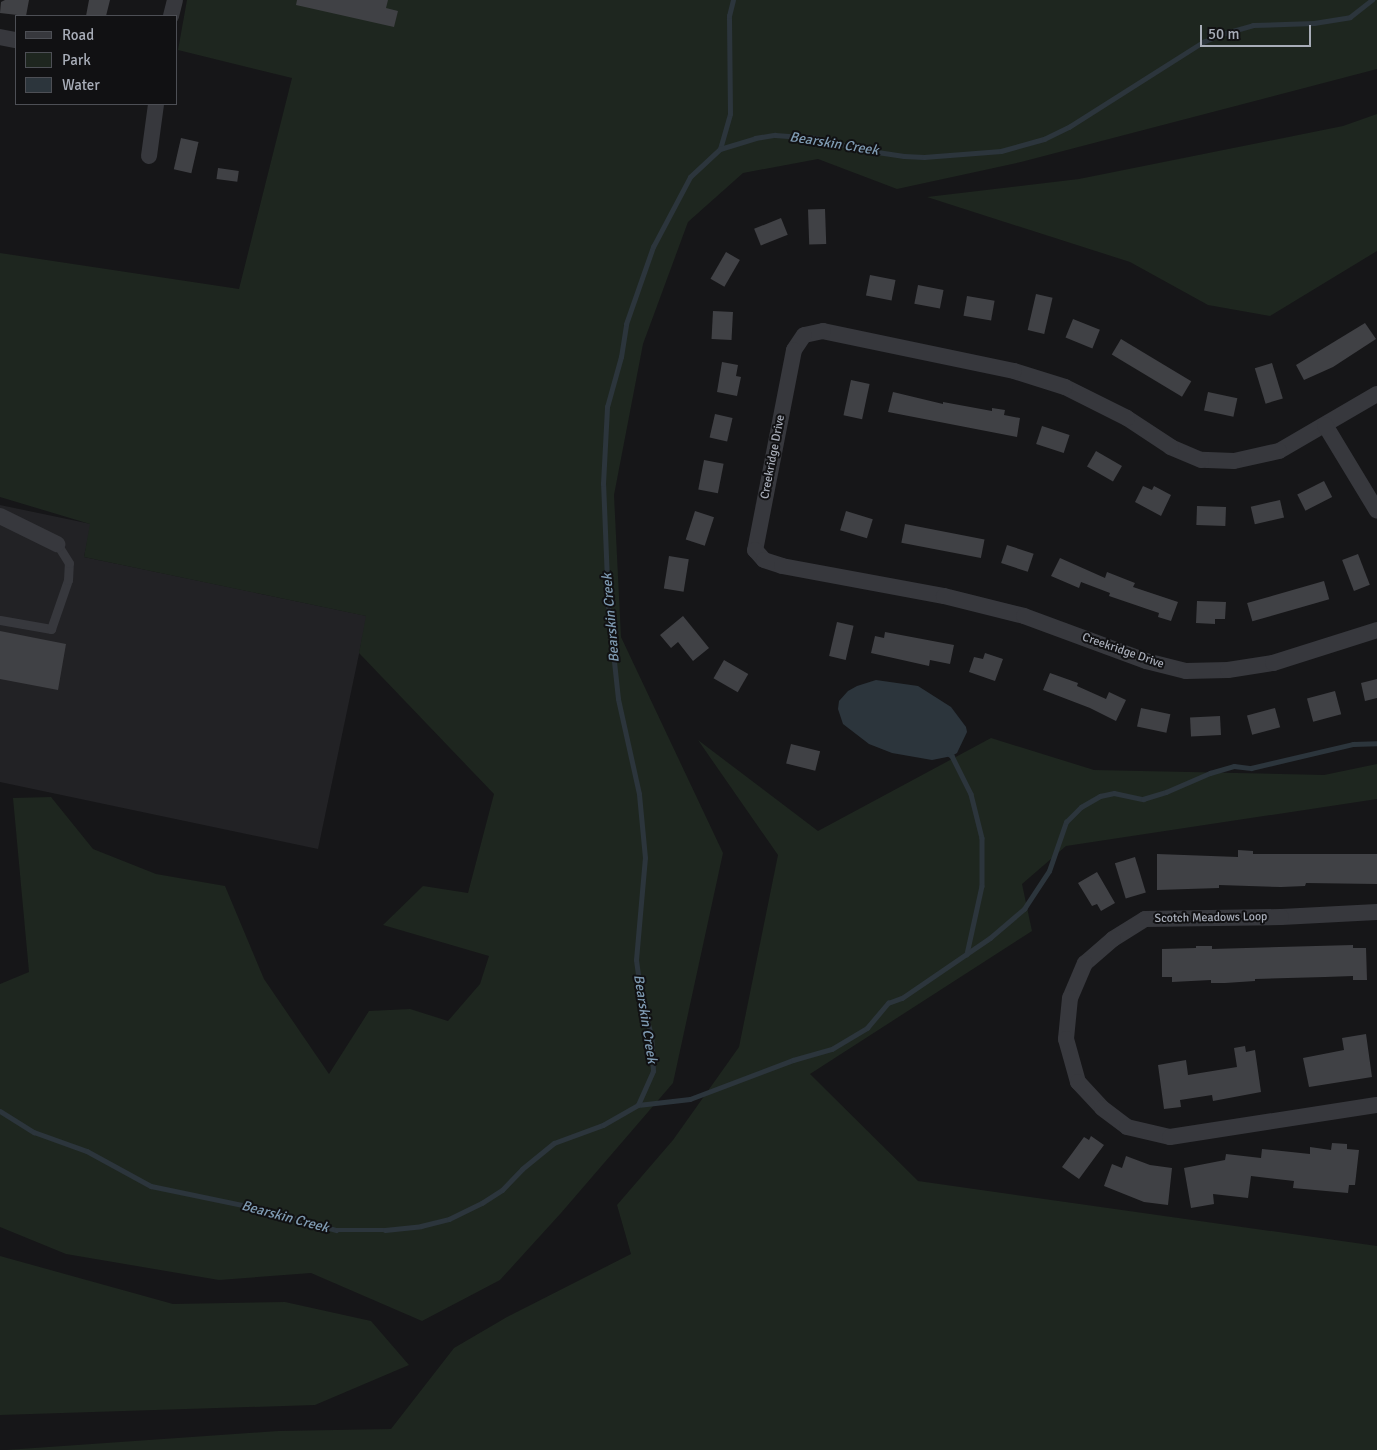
<!DOCTYPE html>
<style>
body{margin:0}
#map{position:relative;width:1377px;height:1450px;overflow:hidden;background:#161618;font-family:Signika,sans-serif}
div>[style]{position:absolute}
.built>*{inset:0;background:#222225}
.green>*{inset:0;background:#1e261f}
.water>*{inset:0;background:#2c353c}
.stream>*{height:4.5px;margin:-2.25px;padding:0 2.25px;transform-origin:2.25px;border-radius:2.25px;background:#2c353c}
.building>*{inset:0;background:#404145;transform-origin:0 0}
.lane>*{height:9px;margin:-4.5px;padding:0 4.5px;transform-origin:4.5px;border-radius:4.5px;background:#37383d}
.street>*{height:16px;margin:-8px;padding:0 8px;transform-origin:8px;border-radius:8px;background:#37383d}
span{translate:-50% -50%;white-space:nowrap;text-align:center;line-height:1.15;-webkit-text-stroke:4px #111113;paint-order:stroke}
.street-label{font-size:12px;color:#a8adb8}
.water-label{font-size:14px;color:#7f9bb3;font-style:italic}
.legend{position:absolute;left:15px;top:15px;width:162px;height:90px;box-sizing:border-box;background:#111113;border:1px solid #4d4f55;margin:0;padding:6px 9px;list-style:none;font-size:15px;color:#a8adb8}
.legend li{display:flex;align-items:center;gap:10px;height:25px}
.legend b{width:25px;border:1px solid #4d4f55}
.scale{position:absolute;left:1200px;top:25px;width:111px;height:22px;box-sizing:border-box;border:2px solid #a8adb8;border-top:0;padding-left:6px;font-size:15px;line-height:18px;white-space:nowrap;color:#a8adb8;-webkit-text-stroke:4px #111113;paint-order:stroke}
</style>
<div id="map">
<div class="built">
<i style="clip-path:polygon(0 505px,91px 524px,84px 557px,367px 616px,318px 849px,0 782px)"></i>
</div>
<div class="green">
<i style="clip-path:polygon(187px 0,1377px 0,1377px 69px,1021px 162px,897px 189px,818px 159px,743px 173px,688px 222px,643px 344px,614px 495px,621px 637px,723px 853px,673px 1083px,561px 1213px,500px 1280px,422px 1321px,311px 1273px,219px 1280px,66px 1254px,0 1227px,0 984px,29px 972px,13px 798px,51px 797px,93px 849px,156px 874px,225px 886px,264px 979px,329px 1074px,369px 1011px,410px 1009px,448px 1021px,480px 984px,489px 956px,383px 925px,423px 886px,468px 893px,494px 794px,359px 653px,366px 616px,84px 557px,90px 524px,0 497px,0 253px,239px 289px,292px 78px,178px 50px)"></i>
<i style="clip-path:polygon(1377px 114px,1377px 251px,1270px 316px,1208px 305px,1130px 262px,927px 197px,1079px 179px,1343px 126px)"></i>
<i style="clip-path:polygon(991px 738px,1094px 770px,1324px 775px,1377px 764px,1377px 799px,1066px 846px,1022px 884px,1032px 931px,810px 1074px,918px 1181px,1377px 1246px,1377px 1450px,6px 1450px,278px 1431px,391px 1429px,454px 1348px,507px 1317px,631px 1254px,617px 1205px,673px 1140px,739px 1047px,778px 855px,698px 740px,818px 831px)"></i>
<i style="clip-path:polygon(0 1256px,173px 1304px,285px 1302px,371px 1321px,409px 1365px,315px 1405px,0 1415px)"></i>
</div>
<div class="water">
<i style="clip-path:polygon(876px 680px,918px 686px,951px 707px,966px 727px,967px 732px,957px 753px,952px 756px,932px 760px,892px 753px,869px 744px,843px 724px,838px 709px,839px 701px,848px 691px,857px 686px)"></i>
</div>
<div class="stream">
<i style="left:720px;top:149px;width:36px;rotate:-74deg"></i>
<i style="left:730px;top:114px;width:98px;rotate:-90.6deg"></i>
<i style="left:729px;top:16px;width:16px;rotate:-76deg"></i>
<i style="left:949px;top:754px;width:4px;rotate:34deg"></i>
<i style="left:952px;top:756px;width:42px;rotate:63.4deg"></i>
<i style="left:971px;top:794px;width:45px;rotate:76deg"></i>
<i style="left:982px;top:838px;width:48px;rotate:90deg"></i>
<i style="left:982px;top:886px;width:70px;rotate:102.4deg"></i>
<i style="left:638px;top:1105px;width:52px;rotate:-6.6deg"></i>
<i style="left:690px;top:1099px;width:110px;rotate:-20.7deg"></i>
<i style="left:793px;top:1060px;width:41px;rotate:-15.8deg"></i>
<i style="left:832px;top:1049px;width:41px;rotate:-31deg"></i>
<i style="left:867px;top:1028px;width:33px;rotate:-50deg"></i>
<i style="left:888px;top:1003px;width:15px;rotate:-20deg"></i>
<i style="left:902px;top:998px;width:107px;rotate:-34.3deg"></i>
<i style="left:990px;top:938px;width:45px;rotate:-40.5deg"></i>
<i style="left:1024px;top:909px;width:45px;rotate:-56.7deg"></i>
<i style="left:1049px;top:871px;width:52px;rotate:-70.9deg"></i>
<i style="left:1066px;top:822px;width:21px;rotate:-45deg"></i>
<i style="left:1081px;top:807px;width:22px;rotate:-30deg"></i>
<i style="left:1100px;top:796px;width:14px;rotate:-12deg"></i>
<i style="left:1114px;top:793px;width:30px;rotate:12deg"></i>
<i style="left:1143px;top:799px;width:24px;rotate:-17deg"></i>
<i style="left:1166px;top:792px;width:48px;rotate:-23.4deg"></i>
<i style="left:1210px;top:773px;width:25px;rotate:-16deg"></i>
<i style="left:1234px;top:766px;width:17px;rotate:7deg"></i>
<i style="left:1251px;top:768px;width:105px;rotate:-13.2deg"></i>
<i style="left:1353px;top:744px;width:24px;rotate:-2deg"></i>
<i style="left:0;top:1111px;width:40px;rotate:32deg"></i>
<i style="left:34px;top:1132px;width:56px;rotate:19.7deg"></i>
<i style="left:87px;top:1151px;width:73px;rotate:28.7deg"></i>
<i style="left:151px;top:1186px;width:113px;rotate:11.7deg"></i>
<i style="left:262px;top:1209px;width:77px;rotate:15.8deg"></i>
<i style="left:336px;top:1230px;width:49px"></i>
<i style="left:385px;top:1230px;width:36px;rotate:-6deg"></i>
<i style="left:421px;top:1226px;width:29px;rotate:-14deg"></i>
<i style="left:449px;top:1219px;width:37px;rotate:-26deg"></i>
<i style="left:482px;top:1203px;width:24px;rotate:-33deg"></i>
<i style="left:502px;top:1190px;width:29px;rotate:-46deg"></i>
<i style="left:522px;top:1169px;width:41px;rotate:-39.1deg"></i>
<i style="left:554px;top:1143px;width:52px;rotate:-20.2deg"></i>
<i style="left:603px;top:1125px;width:40px;rotate:-29.7deg"></i>
<i style="left:638px;top:1105px;width:37px;rotate:-66deg"></i>
<i style="left:653px;top:1071px;width:36px;rotate:-93deg"></i>
<i style="left:651px;top:1035px;width:32px;rotate:-106deg"></i>
<i style="left:642px;top:1004px;width:44px;rotate:-97.8deg"></i>
<i style="left:636px;top:960px;width:102px;rotate:-85deg"></i>
<i style="left:645px;top:858px;width:64px;rotate:-95.4deg"></i>
<i style="left:639px;top:794px;width:97px;rotate:-102.5deg"></i>
<i style="left:618px;top:699px;width:94px;rotate:-96.1deg"></i>
<i style="left:608px;top:606px;width:122px;rotate:-92.3deg"></i>
<i style="left:603px;top:484px;width:77px;rotate:-87deg"></i>
<i style="left:607px;top:407px;width:52px;rotate:-74.4deg"></i>
<i style="left:621px;top:357px;width:33px;rotate:-81deg"></i>
<i style="left:626px;top:324px;width:82px;rotate:-70.7deg"></i>
<i style="left:653px;top:247px;width:79px;rotate:-62.1deg"></i>
<i style="left:690px;top:177px;width:41px;rotate:-43deg"></i>
<i style="left:720px;top:149px;width:37px;rotate:-17deg"></i>
<i style="left:755px;top:138px;width:20px;rotate:-9deg"></i>
<i style="left:775px;top:135px;width:41px;rotate:4.2deg"></i>
<i style="left:816px;top:138px;width:49px;rotate:14deg"></i>
<i style="left:864px;top:150px;width:40px;rotate:8.5deg"></i>
<i style="left:904px;top:156px;width:20px;rotate:3deg"></i>
<i style="left:924px;top:157px;width:77px;rotate:-4.5deg"></i>
<i style="left:1001px;top:151px;width:45px;rotate:-15.6deg"></i>
<i style="left:1044px;top:139px;width:28px;rotate:-26deg"></i>
<i style="left:1069px;top:127px;width:159px;rotate:-32.4deg"></i>
<i style="left:1203px;top:42px;width:21px;rotate:-23deg"></i>
<i style="left:1222px;top:34px;width:32px;rotate:-16deg"></i>
<i style="left:1253px;top:25px;width:61px;rotate:-1.9deg"></i>
<i style="left:1314px;top:23px;width:36px;rotate:-9deg"></i>
<i style="left:1350px;top:17px;width:28px;rotate:-38deg"></i>
</div>
<div class="building">
<i style="clip-path:polygon(5px 0,29px 0,26px 16px,0 13px,1px 2px)"></i>
<i style="clip-path:polygon(89px 0,110px 0,106px 16px,86px 16px)"></i>
<i style="clip-path:polygon(297px 0,388px 0,386px 8px,398px 11px,394px 27px,296px 5px)"></i>
<i style="left:181px;top:138px;width:18px;height:32px;rotate:13deg"></i>
<i style="left:218px;top:168px;width:21px;height:11px;rotate:8deg"></i>
<i style="left:825px;top:209px;width:35px;height:17px;rotate:88deg"></i>
<i style="left:781px;top:218px;width:18px;height:29px;rotate:68deg"></i>
<i style="left:726px;top:252px;width:16px;height:31px;rotate:30deg"></i>
<i style="left:870px;top:275px;width:26px;height:21px;rotate:11deg"></i>
<i style="left:918px;top:285px;width:26px;height:19px;rotate:11deg"></i>
<i style="left:1036px;top:294px;width:17px;height:37px;rotate:13deg"></i>
<i style="left:967px;top:296px;width:28px;height:20px;rotate:10deg"></i>
<i style="left:713px;top:311px;width:20px;height:28px;rotate:3deg"></i>
<i style="left:1073px;top:319px;width:29px;height:20px;rotate:22deg"></i>
<i style="clip-path:polygon(1365px 323px,1376px 339px,1333px 367px,1304px 380px,1296px 365px)"></i>
<i style="left:1121px;top:339px;width:82px;height:18px;rotate:31deg"></i>
<i style="clip-path:polygon(722px 362px,738px 365px,736px 376px,741px 377px,737px 396px,717px 392px)"></i>
<i style="left:1272px;top:363px;width:37px;height:18px;rotate:73deg"></i>
<i style="left:851px;top:380px;width:19px;height:36px;rotate:12deg"></i>
<i style="clip-path:polygon(893px 392px,943px 404px,943px 402px,992px 411px,992px 408px,1005px 410px,1004px 415px,1020px 418px,1017px 437px,888px 412px)"></i>
<i style="left:1208px;top:392px;width:30px;height:19px;rotate:12deg"></i>
<i style="left:715px;top:414px;width:18px;height:24px;rotate:13deg"></i>
<i style="left:1042px;top:426px;width:29px;height:19px;rotate:18deg"></i>
<i style="left:1096px;top:451px;width:30px;height:18px;rotate:30deg"></i>
<i style="left:704px;top:460px;width:20px;height:30px;rotate:11deg"></i>
<i style="left:1324px;top:481px;width:18px;height:30px;rotate:63deg"></i>
<i style="clip-path:polygon(1143px 486px,1152px 490px,1154px 486px,1171px 495px,1161px 516px,1135px 502px)"></i>
<i style="left:1280px;top:500px;width:18px;height:30px;rotate:77deg"></i>
<i style="left:1197px;top:506px;width:29px;height:19px;rotate:2deg"></i>
<i style="left:695px;top:511px;width:20px;height:30px;rotate:18deg"></i>
<i style="left:846px;top:511px;width:28px;height:20px;rotate:17deg"></i>
<i style="left:905px;top:524px;width:81px;height:19px;rotate:11deg"></i>
<i style="left:1007px;top:545px;width:28px;height:19px;rotate:18deg"></i>
<i style="left:1358px;top:554px;width:33px;height:17px;rotate:69deg"></i>
<i style="left:669px;top:556px;width:20px;height:33px;rotate:9deg"></i>
<i style="clip-path:polygon(1060px 558px,1105px 578px,1107px 572px,1135px 583px,1133px 587px,1178px 602px,1171px 621px,1158px 617px,1159px 613px,1109px 596px,1110px 593px,1081px 582px,1079px 588px,1051px 576px)"></i>
<i style="left:1324px;top:581px;width:19px;height:80px;rotate:74deg"></i>
<i style="clip-path:polygon(1197px 601px,1226px 602px,1225px 619px,1215px 619px,1215px 624px,1196px 623px)"></i>
<i style="clip-path:polygon(683px 616px,709px 648px,693px 661px,678px 642px,671px 648px,660px 635px)"></i>
<i style="left:837px;top:622px;width:17px;height:35px;rotate:13deg"></i>
<i style="clip-path:polygon(0 631px,66px 644px,58px 690px,0 679px)"></i>
<i style="clip-path:polygon(885px 632px,954px 645px,950px 664px,930px 660px,929px 666px,871px 653px,875px 636px,884px 638px)"></i>
<i style="clip-path:polygon(985px 653px,1003px 659px,995px 681px,969px 672px,974px 657px,983px 659px)"></i>
<i style="left:724px;top:660px;width:28px;height:21px;rotate:30deg"></i>
<i style="clip-path:polygon(1050px 673px,1078px 683px,1077px 686px,1106px 699px,1109px 692px,1126px 700px,1116px 721px,1090px 708px,1043px 690px)"></i>
<i style="clip-path:polygon(1377px 679px,1377px 698px,1365px 701px,1361px 683px)"></i>
<i style="left:1335px;top:691px;width:24px;height:29px;rotate:75deg"></i>
<i style="left:1141px;top:708px;width:30px;height:19px;rotate:12deg"></i>
<i style="left:1275px;top:708px;width:20px;height:29px;rotate:75deg"></i>
<i style="left:1220px;top:716px;width:19px;height:30px;rotate:87deg"></i>
<i style="left:791px;top:744px;width:30px;height:20px;rotate:14deg"></i>
<i style="clip-path:polygon(1238px 850px,1253px 851px,1253px 854px,1377px 854px,1377px 884px,1306px 883px,1305px 886px,1281px 887px,1219px 885px,1219px 888px,1157px 890px,1157px 854px,1238px 857px)"></i>
<i style="left:1135px;top:857px;width:37px;height:21px;rotate:73deg"></i>
<i style="clip-path:polygon(1097px 872px,1115px 903px,1101px 911px,1097px 904px,1092px 906px,1078px 883px)"></i>
<i style="clip-path:polygon(1353px 945px,1353px 948px,1366px 948px,1367px 980px,1353px 980px,1353px 976px,1325px 977px,1255px 979px,1255px 981px,1225px 983px,1211px 983px,1211px 980px,1172px 982px,1172px 977px,1162px 977px,1162px 949px,1196px 948px,1196px 946px,1212px 946px,1212px 949px)"></i>
<i style="clip-path:polygon(1366px 1034px,1372px 1077px,1309px 1087px,1303px 1058px,1344px 1050px,1342px 1038px)"></i>
<i style="clip-path:polygon(1245px 1046px,1246px 1052px,1255px 1050px,1261px 1092px,1213px 1101px,1212px 1095px,1180px 1100px,1181px 1107px,1164px 1109px,1158px 1065px,1186px 1060px,1188px 1075px,1237px 1067px,1234px 1048px)"></i>
<i style="clip-path:polygon(1091px 1136px,1104px 1145px,1079px 1179px,1062px 1167px,1084px 1137px,1089px 1140px)"></i>
<i style="clip-path:polygon(1332px 1143px,1347px 1144px,1347px 1149px,1359px 1150px,1355px 1185px,1349px 1185px,1348px 1193px,1293px 1188px,1294px 1181px,1251px 1176px,1248px 1198px,1213px 1194px,1214px 1204px,1191px 1208px,1184px 1168px,1225px 1160px,1226px 1154px,1261px 1158px,1262px 1149px,1310px 1154px,1310px 1147px,1331px 1150px)"></i>
<i style="clip-path:polygon(1126px 1156px,1150px 1165px,1172px 1168px,1168px 1205px,1144px 1202px,1104px 1186px,1112px 1164px,1122px 1168px)"></i>
</div>
<div class="lane">
<i style="left:0;top:620px;width:52px;rotate:10deg"></i>
<i style="left:51px;top:629px;width:52px;rotate:-70.9deg"></i>
<i style="left:68px;top:580px;width:17px;rotate:-87deg"></i>
<i style="left:69px;top:563px;width:22px;rotate:-122deg"></i>
</div>
<div class="street">
<i style="left:171px;top:16px;width:16px;rotate:-76deg"></i>
<i style="left:0;top:37px;width:16px;rotate:11deg"></i>
<i style="left:149px;top:156px;width:52px;rotate:-82.3deg"></i>
<i style="left:1377px;top:394px;width:113px;rotate:149.8deg"></i>
<i style="left:1279px;top:451px;width:46px;rotate:167.5deg"></i>
<i style="left:1234px;top:461px;width:33px;rotate:-178deg"></i>
<i style="left:1201px;top:460px;width:33px;rotate:-157deg"></i>
<i style="left:1171px;top:447px;width:53px;rotate:-146.6deg"></i>
<i style="left:1127px;top:418px;width:69px;rotate:-153.4deg"></i>
<i style="left:1065px;top:387px;width:53px;rotate:-162.6deg"></i>
<i style="left:1014px;top:371px;width:195px;rotate:-168.2deg"></i>
<i style="left:823px;top:331px;width:19px;rotate:168deg"></i>
<i style="left:804px;top:335px;width:18px;rotate:124deg"></i>
<i style="left:794px;top:350px;width:204px;rotate:101deg"></i>
<i style="left:755px;top:550px;width:13px;rotate:48deg"></i>
<i style="left:764px;top:560px;width:19px;rotate:18deg"></i>
<i style="left:782px;top:566px;width:165px;rotate:10.5deg"></i>
<i style="left:944px;top:596px;width:82px;rotate:14deg"></i>
<i style="left:1024px;top:616px;width:130px;rotate:20.2deg"></i>
<i style="left:1146px;top:661px;width:41px;rotate:14deg"></i>
<i style="left:1186px;top:671px;width:42px;rotate:-1.4deg"></i>
<i style="left:1228px;top:670px;width:46px;rotate:-8.8deg"></i>
<i style="left:1273px;top:663px;width:109px;rotate:-17.6deg"></i>
<i style="left:1325px;top:425px;width:100px;rotate:58.8deg"></i>
<i style="left:0;top:516px;width:64px;rotate:26.2deg"></i>
<i style="left:1377px;top:912px;width:96px;rotate:177deg"></i>
<i style="left:1281px;top:917px;width:136px;rotate:179.2deg"></i>
<i style="left:1145px;top:919px;width:38px;rotate:148deg"></i>
<i style="left:1113px;top:939px;width:37px;rotate:139deg"></i>
<i style="left:1085px;top:963px;width:38px;rotate:113deg"></i>
<i style="left:1070px;top:998px;width:41px;rotate:95.6deg"></i>
<i style="left:1066px;top:1039px;width:45px;rotate:74.4deg"></i>
<i style="left:1078px;top:1082px;width:35px;rotate:47deg"></i>
<i style="left:1102px;top:1108px;width:31px;rotate:37deg"></i>
<i style="left:1127px;top:1127px;width:44px;rotate:13.1deg"></i>
<i style="left:1170px;top:1137px;width:209px;rotate:-8.8deg"></i>
</div>
<div class="street-label">
<span style="left:773px;top:457px;rotate:-79deg">Creekridge Drive</span>
<span style="left:1123px;top:651px;rotate:19deg">Creekridge Drive</span>
<span style="left:1211px;top:918px;rotate:-1deg">Scotch Meadows Loop</span>
</div>
<div class="water-label">
<span style="left:834px;top:144px;rotate:9deg">Bearskin Creek</span>
<span style="left:611px;top:618px;rotate:-95deg">Bearskin Creek</span>
<span style="left:645px;top:1019px;rotate:81deg">Bearskin Creek</span>
<span style="left:285px;top:1217px;rotate:15deg">Bearskin Creek</span>
</div>
<ul class="legend">
<li><b style="height:6px;background:#37383d"></b>Road</li>
<li><b style="height:14px;background:#1e261f"></b>Park</li>
<li><b style="height:14px;background:#2c353c"></b>Water</li>
</ul>
<div class="scale">50 m</div>
</div>
